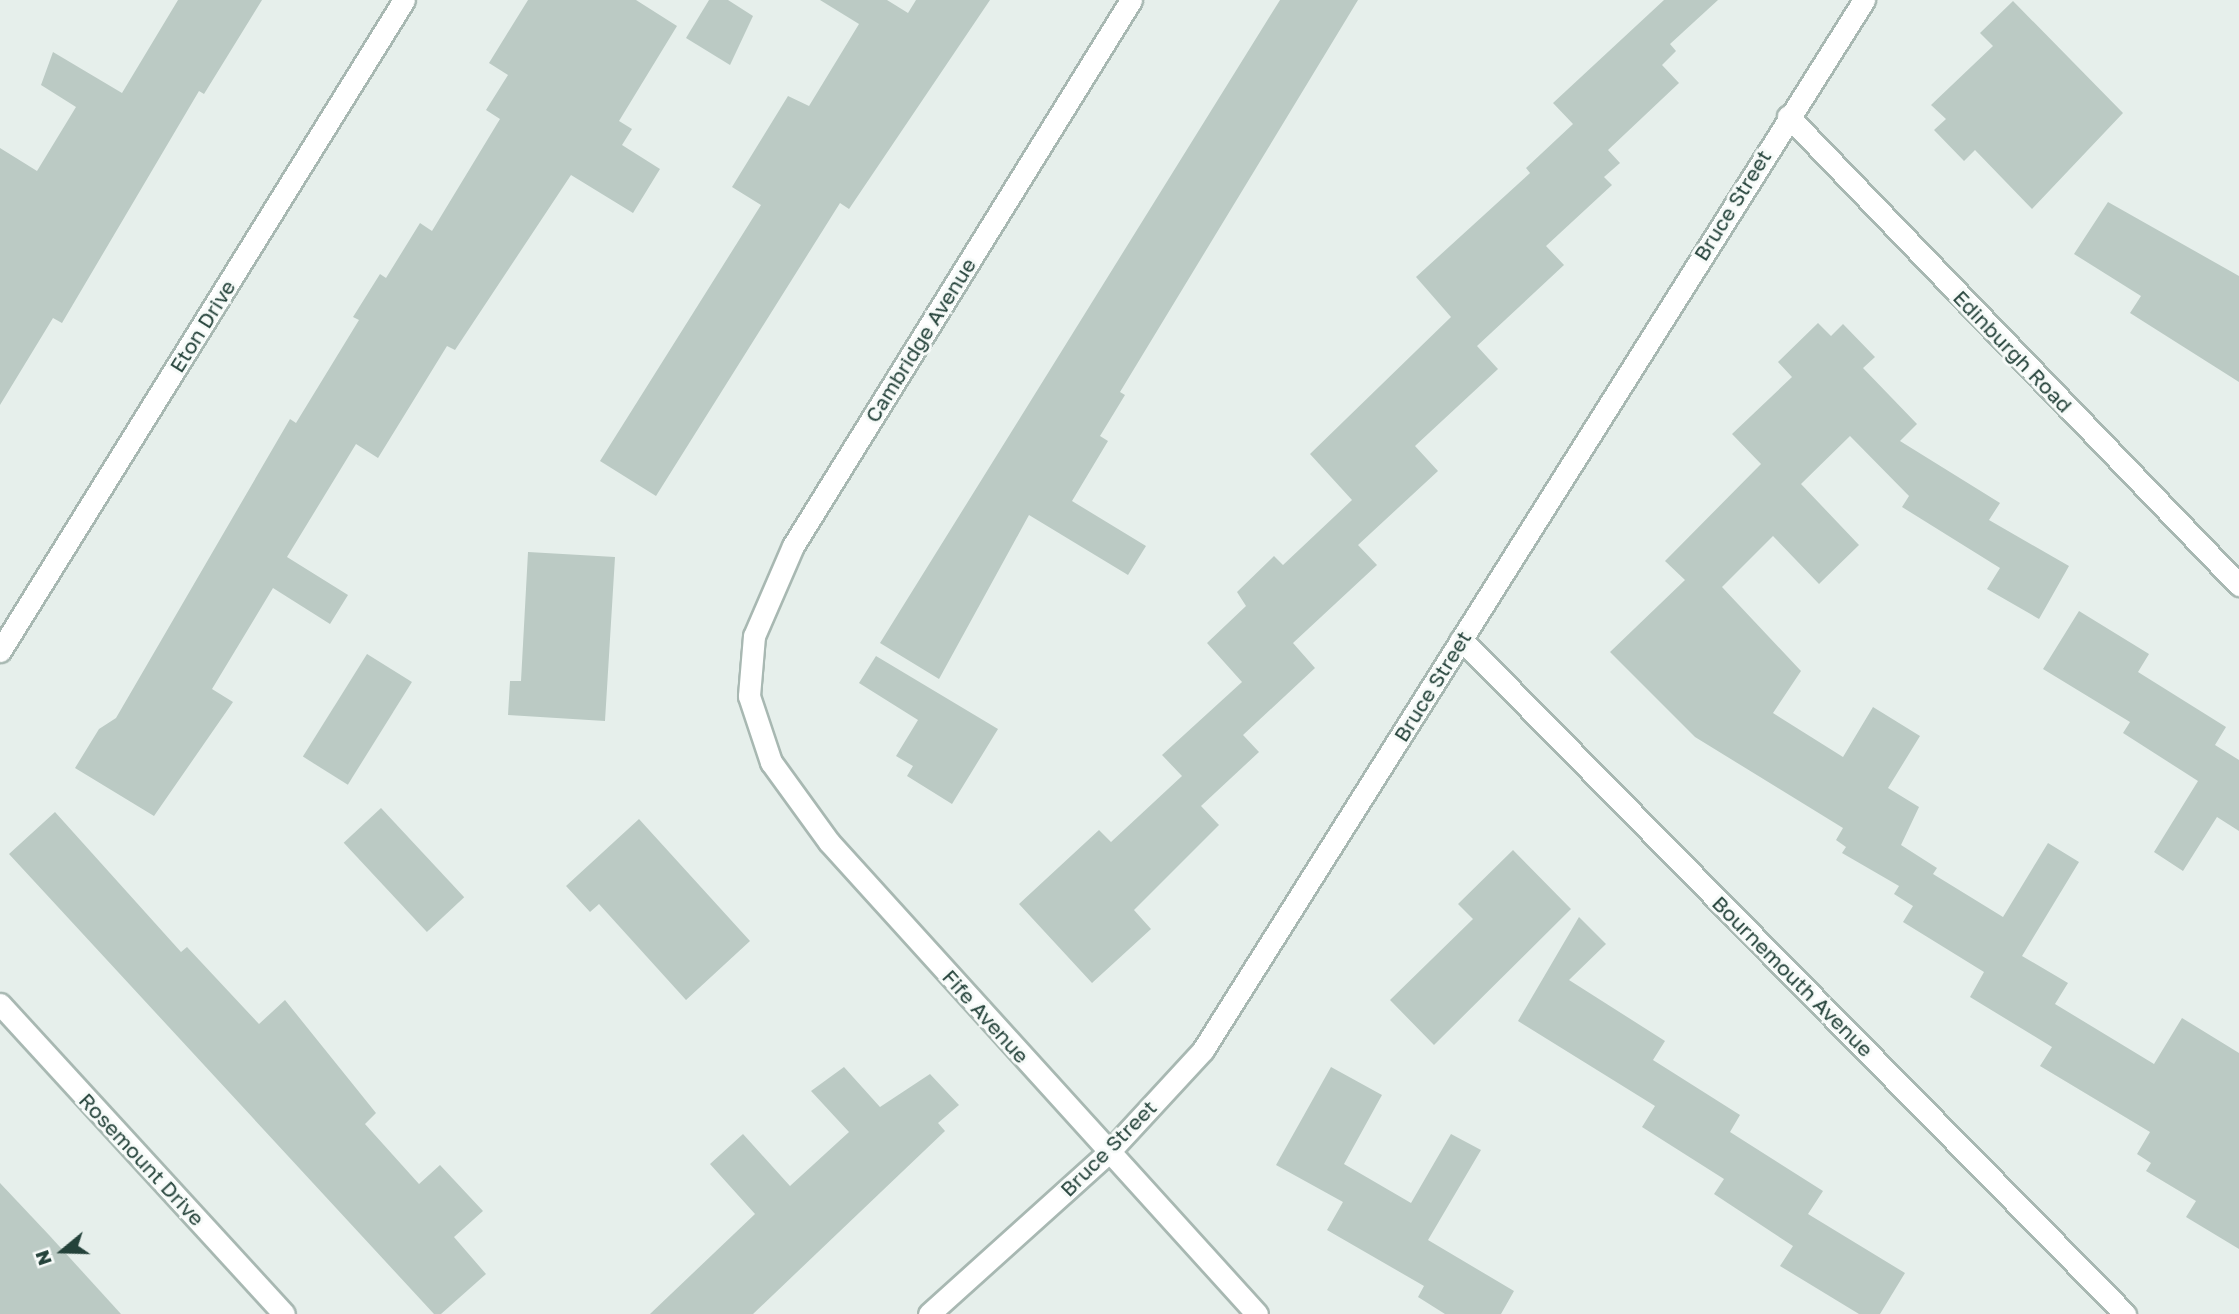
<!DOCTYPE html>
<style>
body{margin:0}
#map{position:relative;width:2239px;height:1314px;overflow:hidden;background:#e6efeb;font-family:"Golos Text",sans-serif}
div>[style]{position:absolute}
.building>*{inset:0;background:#bbcac4;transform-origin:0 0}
.roads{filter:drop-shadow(2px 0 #a8b8b2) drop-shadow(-2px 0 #a8b8b2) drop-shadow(0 2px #a8b8b2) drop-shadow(0 -2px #a8b8b2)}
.street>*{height:21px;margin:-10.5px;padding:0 10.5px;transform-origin:10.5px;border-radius:10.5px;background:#fff}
span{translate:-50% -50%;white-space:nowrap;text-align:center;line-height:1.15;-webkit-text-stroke:6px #f7fbf9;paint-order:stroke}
.street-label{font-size:21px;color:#24423a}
.north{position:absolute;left:28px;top:1216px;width:70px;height:70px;-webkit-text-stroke:5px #f7fbf9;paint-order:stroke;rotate:251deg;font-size:19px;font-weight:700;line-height:28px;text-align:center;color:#24423a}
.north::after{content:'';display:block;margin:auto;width:24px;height:32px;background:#24423a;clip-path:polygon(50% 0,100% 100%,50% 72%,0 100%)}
</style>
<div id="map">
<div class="building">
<i style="clip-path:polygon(178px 0,262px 0,204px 94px,199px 91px,62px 323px,53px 318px,0 405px,0 148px,37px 171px,76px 107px,41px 85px,53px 52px,122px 93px)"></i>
<i style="clip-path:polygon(528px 0,636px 0,677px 26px,619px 121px,632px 129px,622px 145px,660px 169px,633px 213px,571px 175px,455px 350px,447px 346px,378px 458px,356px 444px,287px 557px,348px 595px,330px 624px,273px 588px,212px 689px,233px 702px,154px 816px,75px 768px,99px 729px,116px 718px,290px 419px,296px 423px,359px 320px,353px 317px,380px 274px,386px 278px,420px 223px,432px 231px,500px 119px,486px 110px,508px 75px,489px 63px)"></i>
<i style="clip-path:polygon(709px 0,728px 0,753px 16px,730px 65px,686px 38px)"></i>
<i style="clip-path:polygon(820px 0,887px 0,908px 13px,916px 0,990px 0,849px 209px,840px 203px,656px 496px,600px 461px,761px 205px,732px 187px,788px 96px,809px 106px,859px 24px)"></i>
<i style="clip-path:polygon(1280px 0,1358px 0,1120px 392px,1125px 395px,1100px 436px,1108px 441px,1072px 501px,1146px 546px,1128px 575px,1029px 515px,939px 679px,880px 643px)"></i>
<i style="clip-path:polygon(1664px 0,1718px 0,1670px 44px,1676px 51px,1662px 65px,1679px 83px,1608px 150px,1620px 163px,1604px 177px,1612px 185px,1546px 246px,1564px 265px,1477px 346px,1498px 369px,1415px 446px,1438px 471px,1358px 545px,1377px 565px,1293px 643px,1315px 668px,1243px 735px,1259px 752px,1201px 806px,1219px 825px,1134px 910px,1151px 929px,1092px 983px,1019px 904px,1099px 830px,1111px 842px,1182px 776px,1162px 755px,1242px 682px,1207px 643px,1246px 606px,1237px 592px,1274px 556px,1283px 565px,1352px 500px,1310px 454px,1451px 317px,1416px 277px,1530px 173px,1526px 168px,1573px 124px,1553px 103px)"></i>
<i style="clip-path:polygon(2013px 1px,2123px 113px,2032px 209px,1975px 150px,1964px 161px,1934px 130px,1946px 119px,1931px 105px,1993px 46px,1980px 33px)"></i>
<i style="clip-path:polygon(2108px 202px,2239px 276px,2239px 382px,2130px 313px,2141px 296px,2074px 254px)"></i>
<i style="clip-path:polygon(1818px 323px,1831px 336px,1843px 324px,1875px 357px,1863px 368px,1917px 424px,1900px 441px,2000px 503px,1989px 520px,2069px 566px,2039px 619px,1987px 589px,2000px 568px,1902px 507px,1909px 496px,1850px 436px,1801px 484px,1859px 545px,1819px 584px,1773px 536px,1722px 587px,1801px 671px,1773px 713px,1843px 757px,1873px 707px,1920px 736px,1888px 788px,1919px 807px,1901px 845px,1937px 868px,1933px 874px,2003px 917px,2048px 843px,2079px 862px,2022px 956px,2068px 983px,2055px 1004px,2154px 1064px,2182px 1018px,2239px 1053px,2239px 1249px,2186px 1217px,2196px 1201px,2146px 1171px,2151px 1163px,2137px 1154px,2150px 1132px,2040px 1066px,2052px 1047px,1970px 997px,1984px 972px,1903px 922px,1913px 906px,1894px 894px,1899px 886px,1842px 853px,1846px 847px,1836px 840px,1843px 828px,1695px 737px,1610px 652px,1685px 580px,1665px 561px,1761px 464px,1732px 434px,1792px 377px,1778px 362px)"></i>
<i style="clip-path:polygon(528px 552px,615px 557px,605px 721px,508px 715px,510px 681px,521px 681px)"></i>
<i style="clip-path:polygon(2079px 611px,2149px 654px,2138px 672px,2226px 727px,2215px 745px,2239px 760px,2239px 831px,2217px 817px,2183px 871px,2154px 852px,2198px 781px,2123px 733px,2130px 722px,2043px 669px)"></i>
<i style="left:367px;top:654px;width:53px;height:121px;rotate:32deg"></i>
<i style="clip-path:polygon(876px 656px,998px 729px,952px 804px,907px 776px,913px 766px,896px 756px,918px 720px,859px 683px)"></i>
<i style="left:381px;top:808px;width:122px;height:51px;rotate:47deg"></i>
<i style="clip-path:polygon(55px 812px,181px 952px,187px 947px,259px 1024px,285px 1000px,376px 1113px,365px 1124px,419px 1184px,440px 1165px,483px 1211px,454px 1237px,486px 1274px,441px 1314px,434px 1314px,9px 854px)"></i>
<i style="clip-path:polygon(639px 819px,750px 941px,686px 1000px,599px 904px,590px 912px,566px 886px)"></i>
<i style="clip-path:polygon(1513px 850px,1571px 909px,1434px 1045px,1390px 1000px,1473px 919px,1458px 904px)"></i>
<i style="clip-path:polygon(1579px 917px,1606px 944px,1569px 980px,1665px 1041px,1653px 1060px,1740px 1115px,1730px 1132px,1823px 1191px,1808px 1214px,1905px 1273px,1880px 1314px,1859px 1314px,1780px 1266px,1793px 1246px,1714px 1194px,1724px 1179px,1642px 1127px,1655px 1106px,1518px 1021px)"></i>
<i style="clip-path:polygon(844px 1067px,880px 1107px,930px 1074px,959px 1105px,938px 1123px,945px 1131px,753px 1314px,650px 1314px,755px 1214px,710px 1164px,743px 1134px,790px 1186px,849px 1132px,811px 1091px)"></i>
<i style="clip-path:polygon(1331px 1067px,1382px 1095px,1344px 1164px,1411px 1203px,1451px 1134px,1481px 1150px,1428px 1240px,1514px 1291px,1501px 1314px,1445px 1314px,1418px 1297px,1424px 1286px,1327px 1230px,1343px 1202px,1276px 1165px)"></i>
<i style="clip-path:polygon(0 1183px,49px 1235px,121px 1314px,0 1314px)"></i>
</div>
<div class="roads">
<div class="street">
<i style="left:1131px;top:0;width:642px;rotate:121.76deg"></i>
<i style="left:793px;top:546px;width:98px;rotate:113.4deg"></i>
<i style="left:754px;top:636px;width:60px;rotate:94.8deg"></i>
<i style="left:749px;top:696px;width:70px;rotate:71.6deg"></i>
<i style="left:771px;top:762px;width:99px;rotate:54.1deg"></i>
<i style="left:829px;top:842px;width:637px;rotate:47.8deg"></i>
<i style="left:1788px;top:116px;width:651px;rotate:46.12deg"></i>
<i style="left:1461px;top:639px;width:947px;rotate:45.47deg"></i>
<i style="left:0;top:651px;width:766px;rotate:-58.18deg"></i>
<i style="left:0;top:1004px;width:420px;rotate:47.5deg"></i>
<i style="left:929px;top:1314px;width:242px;rotate:-42deg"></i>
<i style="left:1109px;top:1152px;width:139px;rotate:-47.3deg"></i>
<i style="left:1203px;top:1050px;width:1241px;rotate:-57.81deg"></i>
</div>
</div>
<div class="street-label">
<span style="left:1732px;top:205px;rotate:-58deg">Bruce Street</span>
<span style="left:202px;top:326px;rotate:-58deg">Eton Drive</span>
<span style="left:920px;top:340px;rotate:-58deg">Cambridge Avenue</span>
<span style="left:2013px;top:351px;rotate:46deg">Edinburgh Road</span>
<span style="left:1432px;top:686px;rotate:-58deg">Bruce Street</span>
<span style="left:1793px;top:976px;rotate:45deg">Bournemouth Avenue</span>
<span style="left:986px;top:1016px;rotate:48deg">Fife Avenue</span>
<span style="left:1108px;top:1148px;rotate:-45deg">Bruce Street</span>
<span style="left:142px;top:1159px;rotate:47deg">Rosemount Drive</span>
</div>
<div class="north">N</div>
</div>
